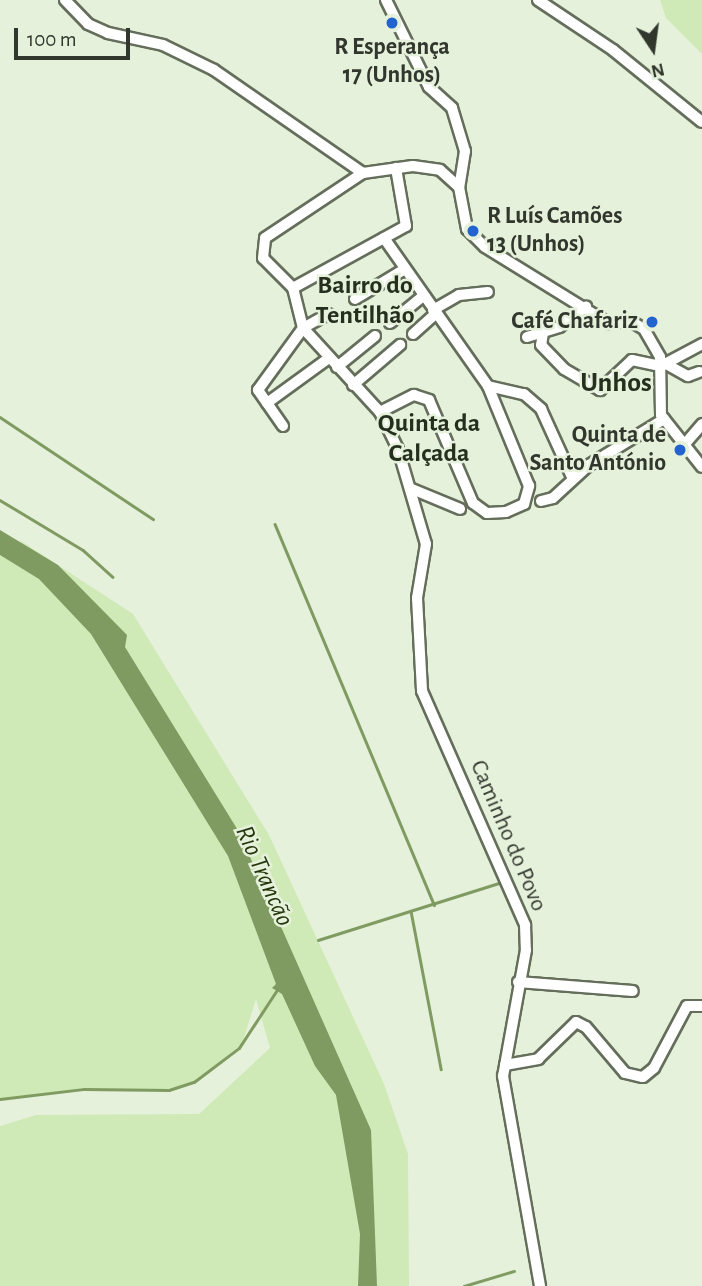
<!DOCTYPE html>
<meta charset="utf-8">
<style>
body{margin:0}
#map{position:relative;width:702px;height:1286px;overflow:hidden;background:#e6f1db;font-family:"Alegreya Sans",sans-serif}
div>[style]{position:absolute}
.green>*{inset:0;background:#cfe9b7}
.water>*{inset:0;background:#7f9b62}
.stream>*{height:2.5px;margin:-1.25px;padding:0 1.25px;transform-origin:1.25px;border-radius:1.25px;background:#7f9b62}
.roads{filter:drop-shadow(2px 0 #646e5b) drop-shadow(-2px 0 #646e5b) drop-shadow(0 2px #646e5b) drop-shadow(0 -2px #646e5b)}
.minor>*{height:10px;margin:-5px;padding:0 5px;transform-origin:5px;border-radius:5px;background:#fff}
.dots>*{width:19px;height:19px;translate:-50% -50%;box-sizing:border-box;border:4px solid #e6f1db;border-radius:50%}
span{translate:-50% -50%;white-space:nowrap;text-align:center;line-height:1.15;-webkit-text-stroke:5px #e6f1db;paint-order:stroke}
.poi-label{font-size:24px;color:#32372e;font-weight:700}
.left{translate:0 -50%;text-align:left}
.right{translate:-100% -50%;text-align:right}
.street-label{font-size:24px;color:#32372e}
.neighbourhood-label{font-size:26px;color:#262f1e;font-weight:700}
.water-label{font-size:26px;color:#25380d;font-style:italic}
.quarter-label{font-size:28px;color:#262f1e;font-weight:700}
.north{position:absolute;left:618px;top:14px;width:70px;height:70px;-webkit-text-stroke:5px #e6f1db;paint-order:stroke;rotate:167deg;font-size:19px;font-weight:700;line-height:28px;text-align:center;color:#32372e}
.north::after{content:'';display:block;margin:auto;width:24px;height:32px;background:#32372e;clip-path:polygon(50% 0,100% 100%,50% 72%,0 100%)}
.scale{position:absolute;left:14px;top:28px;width:116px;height:32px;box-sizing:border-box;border:4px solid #32372e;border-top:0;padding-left:9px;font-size:21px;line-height:24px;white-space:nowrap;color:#32372e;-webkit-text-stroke:5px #e6f1db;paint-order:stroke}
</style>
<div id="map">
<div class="green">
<i style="clip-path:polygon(660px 0,702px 0,702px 54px,666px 18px)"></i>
<i style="clip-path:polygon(21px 541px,133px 614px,269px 835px,384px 1084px,408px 1154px,409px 1286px,0 1286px,0 1126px,36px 1115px,199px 1114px,270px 1048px,256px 999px,242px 1044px,194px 1082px,169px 1090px,84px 1089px,0 1099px,0 555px,10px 560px)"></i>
</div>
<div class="water">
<i style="clip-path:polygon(0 530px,58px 565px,127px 635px,125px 647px,239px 832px,371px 1130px,377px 1286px,358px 1286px,360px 1234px,336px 1095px,315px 1066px,282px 994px,272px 988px,276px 984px,228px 856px,91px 634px,39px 579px,0 555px)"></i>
</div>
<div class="stream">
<i style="left:0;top:417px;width:184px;rotate:33.7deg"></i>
<i style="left:0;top:500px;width:97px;rotate:31.1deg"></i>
<i style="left:83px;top:550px;width:40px;rotate:42deg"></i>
<i style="left:275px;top:524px;width:413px;rotate:67.3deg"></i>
<i style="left:411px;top:911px;width:161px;rotate:79.2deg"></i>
<i style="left:318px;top:940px;width:190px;rotate:-17.5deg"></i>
<i style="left:0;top:1099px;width:85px;rotate:-6.8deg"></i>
<i style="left:84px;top:1089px;width:85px;rotate:0.7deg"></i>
<i style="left:169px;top:1090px;width:26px;rotate:-18deg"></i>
<i style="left:194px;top:1082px;width:56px;rotate:-37.1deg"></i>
<i style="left:239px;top:1048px;width:69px;rotate:-56.8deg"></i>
<i style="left:464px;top:1286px;width:52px;rotate:-16.7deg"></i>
</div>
<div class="roads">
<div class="minor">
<i style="left:65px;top:0;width:33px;rotate:46deg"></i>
<i style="left:88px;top:24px;width:22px;rotate:24deg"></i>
<i style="left:108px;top:33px;width:56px;rotate:12.3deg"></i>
<i style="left:163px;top:45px;width:57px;rotate:26.1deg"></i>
<i style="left:214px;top:70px;width:181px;rotate:34.7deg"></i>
<i style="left:386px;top:0;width:97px;rotate:63.7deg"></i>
<i style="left:429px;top:87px;width:31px;rotate:42deg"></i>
<i style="left:452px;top:108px;width:45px;rotate:73.2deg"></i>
<i style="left:465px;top:151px;width:36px;rotate:99deg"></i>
<i style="left:538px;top:0;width:90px;rotate:33.7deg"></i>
<i style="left:613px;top:50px;width:114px;rotate:39deg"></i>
<i style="left:384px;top:238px;width:181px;rotate:54.9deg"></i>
<i style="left:488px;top:386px;width:37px;rotate:13deg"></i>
<i style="left:524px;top:394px;width:23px;rotate:41deg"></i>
<i style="left:541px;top:409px;width:75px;rotate:65.5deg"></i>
<i style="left:293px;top:288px;width:129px;rotate:-28.8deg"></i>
<i style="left:406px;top:226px;width:59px;rotate:-99.8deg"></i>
<i style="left:355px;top:299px;width:58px;rotate:-31deg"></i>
<i style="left:433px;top:310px;width:30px;rotate:-30deg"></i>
<i style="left:459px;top:295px;width:29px;rotate:-6deg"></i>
<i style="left:390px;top:323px;width:43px;rotate:-39.3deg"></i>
<i style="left:303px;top:328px;width:114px;rotate:47.5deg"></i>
<i style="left:380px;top:412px;width:41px;rotate:64.1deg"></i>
<i style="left:398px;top:449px;width:99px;rotate:73.6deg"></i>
<i style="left:426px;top:544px;width:55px;rotate:99.5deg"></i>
<i style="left:417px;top:598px;width:93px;rotate:86.9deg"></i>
<i style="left:422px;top:691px;width:256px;rotate:66.2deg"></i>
<i style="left:525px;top:925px;width:25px;rotate:88deg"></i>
<i style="left:526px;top:950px;width:128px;rotate:100.3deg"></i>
<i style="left:503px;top:1076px;width:213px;rotate:80deg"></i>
<i style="left:303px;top:328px;width:41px;rotate:-104deg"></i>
<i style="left:293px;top:288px;width:42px;rotate:-135deg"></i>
<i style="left:263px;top:258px;width:20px;rotate:-84deg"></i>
<i style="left:265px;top:238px;width:118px;rotate:-33.6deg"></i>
<i style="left:363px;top:173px;width:50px;rotate:-8deg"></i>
<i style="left:413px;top:166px;width:27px;rotate:8deg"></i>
<i style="left:440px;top:170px;width:25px;rotate:42deg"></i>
<i style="left:459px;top:187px;width:43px;rotate:79.2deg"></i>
<i style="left:467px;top:229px;width:25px;rotate:45deg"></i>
<i style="left:485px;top:247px;width:145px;rotate:31.7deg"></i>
<i style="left:608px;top:323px;width:26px"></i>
<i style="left:634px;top:323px;width:12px;rotate:31deg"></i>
<i style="left:644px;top:329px;width:32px;rotate:60deg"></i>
<i style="left:660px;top:357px;width:58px;rotate:89deg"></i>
<i style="left:661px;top:415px;width:66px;rotate:51.7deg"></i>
<i style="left:543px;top:333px;width:12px;rotate:99deg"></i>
<i style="left:541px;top:345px;width:33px;rotate:46deg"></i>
<i style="left:564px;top:369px;width:42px;rotate:30.3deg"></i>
<i style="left:600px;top:390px;width:44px;rotate:-43.2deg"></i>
<i style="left:632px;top:360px;width:30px;rotate:12deg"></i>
<i style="left:413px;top:334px;width:30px;rotate:-42deg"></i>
<i style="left:527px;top:337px;width:34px;rotate:-17deg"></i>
<i style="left:559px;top:327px;width:34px;rotate:-37deg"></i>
<i style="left:666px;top:364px;width:25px;rotate:29deg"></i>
<i style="left:688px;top:376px;width:12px;rotate:-20deg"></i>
<i style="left:661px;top:366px;width:47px;rotate:-28.2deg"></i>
<i style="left:337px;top:367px;width:49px;rotate:-39.2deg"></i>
<i style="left:353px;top:385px;width:62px;rotate:-40.4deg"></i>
<i style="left:267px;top:403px;width:77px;rotate:-36deg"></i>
<i style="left:380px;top:412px;width:38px;rotate:-27deg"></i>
<i style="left:414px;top:395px;width:16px;rotate:18deg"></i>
<i style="left:429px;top:400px;width:112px;rotate:66.9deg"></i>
<i style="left:473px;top:503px;width:17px;rotate:36deg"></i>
<i style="left:487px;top:513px;width:19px;rotate:-3deg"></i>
<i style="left:506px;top:512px;width:20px;rotate:-24deg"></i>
<i style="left:524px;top:504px;width:19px;rotate:-74deg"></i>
<i style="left:529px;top:486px;width:108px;rotate:-112.3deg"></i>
<i style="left:283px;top:426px;width:44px;rotate:-124.8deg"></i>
<i style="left:258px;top:390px;width:77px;rotate:-54deg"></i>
<i style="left:303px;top:328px;width:29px;rotate:-29deg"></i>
<i style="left:684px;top:445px;width:28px;rotate:-49deg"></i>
<i style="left:412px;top:489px;width:52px;rotate:22.6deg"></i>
<i style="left:541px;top:501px;width:12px;rotate:-14deg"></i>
<i style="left:553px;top:498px;width:49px;rotate:-42.5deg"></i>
<i style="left:589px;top:465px;width:88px;rotate:-31.5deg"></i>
<i style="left:518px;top:982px;width:115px;rotate:4.5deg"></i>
<i style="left:505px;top:1065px;width:34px;rotate:-10deg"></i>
<i style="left:538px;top:1059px;width:53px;rotate:-44.2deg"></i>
<i style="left:576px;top:1022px;width:11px;rotate:27deg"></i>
<i style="left:586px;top:1027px;width:60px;rotate:49.7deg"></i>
<i style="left:625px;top:1073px;width:18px;rotate:13deg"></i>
<i style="left:643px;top:1077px;width:14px;rotate:-39deg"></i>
<i style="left:654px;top:1068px;width:70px;rotate:-62deg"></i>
<i style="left:687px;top:1006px;width:15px"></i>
</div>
</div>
<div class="dots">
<i style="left:392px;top:23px;background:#2363cf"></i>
<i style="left:473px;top:231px;background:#2363cf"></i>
<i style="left:652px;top:322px;background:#2363cf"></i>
<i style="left:680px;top:450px;background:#2363cf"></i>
</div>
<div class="poi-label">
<span style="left:392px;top:62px">R Esperança<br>17 (Unhos)</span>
<span class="left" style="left:487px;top:231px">R Luís Camões<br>13 (Unhos)</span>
<span class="right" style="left:638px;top:322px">Café Chafariz</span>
<span class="right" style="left:666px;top:450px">Quinta de<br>Santo António</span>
</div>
<div class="street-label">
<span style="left:508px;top:836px;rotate:67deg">Caminho do Povo</span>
</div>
<div class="neighbourhood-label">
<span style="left:365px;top:301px">Bairro do<br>Tentilhão</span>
<span style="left:429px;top:439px">Quinta da<br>Calçada</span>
</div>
<div class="water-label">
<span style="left:264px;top:876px;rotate:66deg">Rio Trancão</span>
</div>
<div class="quarter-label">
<span style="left:616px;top:383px">Unhos</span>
</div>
<div class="north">N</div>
<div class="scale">100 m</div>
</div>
